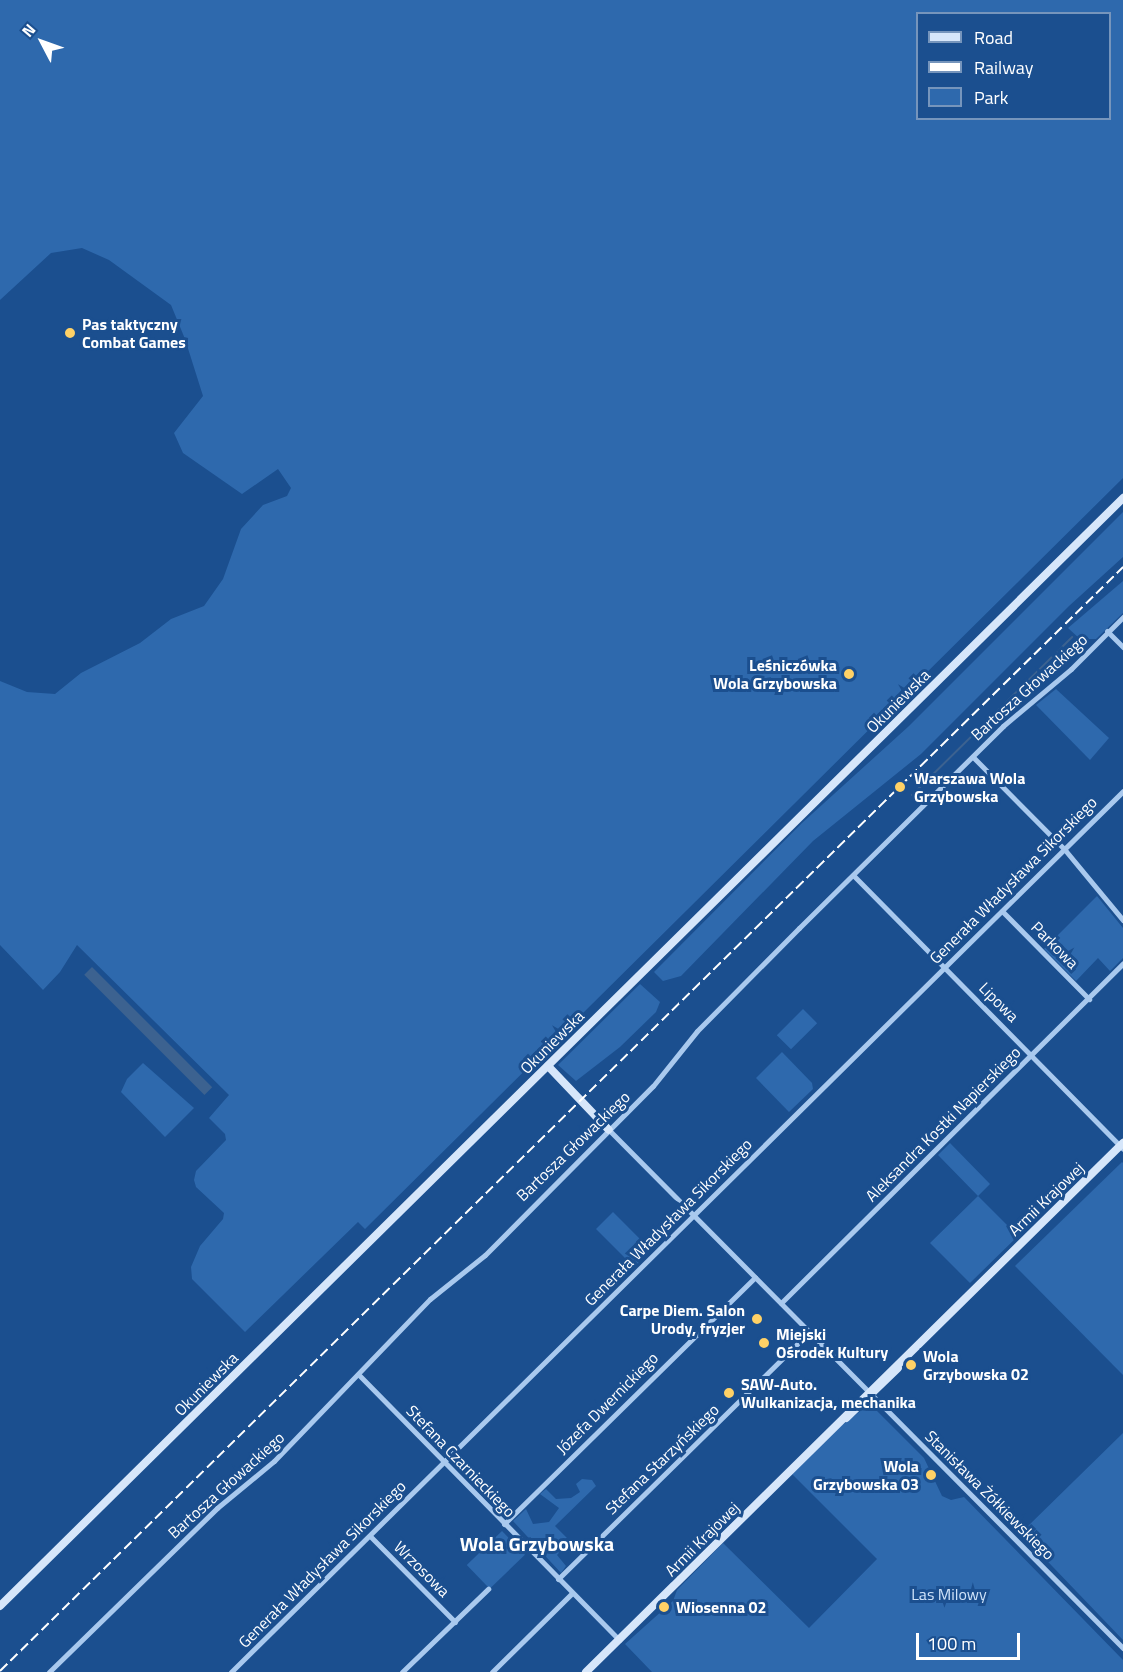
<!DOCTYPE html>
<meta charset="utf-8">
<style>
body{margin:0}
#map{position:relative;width:1123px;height:1672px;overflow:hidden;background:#1b4f8f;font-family:"Titillium Web",sans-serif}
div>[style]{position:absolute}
.green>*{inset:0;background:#2e69ad;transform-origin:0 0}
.water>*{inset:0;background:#3c6290;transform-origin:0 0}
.stream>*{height:2px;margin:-1px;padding:0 1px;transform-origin:1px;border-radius:1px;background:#3c6290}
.street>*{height:5px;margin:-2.5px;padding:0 2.5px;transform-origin:2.5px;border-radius:2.5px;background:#a9c9ee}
.secondary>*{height:8px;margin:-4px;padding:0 4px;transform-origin:4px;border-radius:4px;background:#d6e6fa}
.rail>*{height:2px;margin-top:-1px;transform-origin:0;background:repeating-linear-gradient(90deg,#fff 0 10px,transparent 0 14.5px)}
.dots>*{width:16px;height:16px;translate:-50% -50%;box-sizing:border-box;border:3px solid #1b4f8f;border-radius:50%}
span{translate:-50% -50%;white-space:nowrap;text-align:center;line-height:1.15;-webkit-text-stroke:6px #1b4f8f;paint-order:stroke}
.poi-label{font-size:16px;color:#fff;font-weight:700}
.left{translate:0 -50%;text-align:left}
.right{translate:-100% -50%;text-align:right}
.street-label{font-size:16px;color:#fff}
.park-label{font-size:16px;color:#cfe3fa}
.quarter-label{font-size:20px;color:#fff;font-weight:700}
.legend{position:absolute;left:916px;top:12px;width:195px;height:108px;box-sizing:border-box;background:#1b4f8f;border:2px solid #7695bc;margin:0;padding:8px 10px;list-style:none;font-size:18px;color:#fff}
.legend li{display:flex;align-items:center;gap:12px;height:30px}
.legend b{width:30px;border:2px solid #7695bc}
.north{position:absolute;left:12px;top:12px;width:60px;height:60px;-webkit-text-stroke:4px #1b4f8f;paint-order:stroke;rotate:311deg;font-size:16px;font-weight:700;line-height:24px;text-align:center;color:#fff}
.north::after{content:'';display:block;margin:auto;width:21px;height:27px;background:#fff;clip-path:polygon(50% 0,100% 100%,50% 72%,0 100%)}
.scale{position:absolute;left:916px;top:1633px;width:104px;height:27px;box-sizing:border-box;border:3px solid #fff;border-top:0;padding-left:8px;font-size:18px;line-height:21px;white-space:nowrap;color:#fff;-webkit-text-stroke:4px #1b4f8f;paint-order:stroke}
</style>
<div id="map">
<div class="green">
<i style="clip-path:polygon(evenodd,0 0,1123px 0,1123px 478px,365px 1229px,358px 1222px,245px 1332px,192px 1279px,191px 1267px,200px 1246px,223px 1219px,224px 1213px,196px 1187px,194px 1180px,196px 1171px,226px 1140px,225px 1134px,209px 1118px,229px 1095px,77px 945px,60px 972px,43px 990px,0 945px,0 681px,27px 692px,55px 694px,81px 673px,140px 643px,171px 619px,204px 606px,223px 579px,241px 529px,263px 505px,287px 496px,291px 488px,278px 469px,242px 494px,183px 453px,174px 433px,203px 396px,185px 339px,171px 305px,109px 260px,82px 248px,51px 253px,0 300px,0 0,918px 14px,1110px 14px,1110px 118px,918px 118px,918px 14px)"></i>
<i style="clip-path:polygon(1123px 512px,1123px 557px,1069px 606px,921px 754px,813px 841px,681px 976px,663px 981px,654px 972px,802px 823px,909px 726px)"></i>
<i style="clip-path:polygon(1123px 581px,1123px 613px,1096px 639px,1080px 639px,1068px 628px)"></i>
<i style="clip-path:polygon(1056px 689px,1109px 738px,1090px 760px,1036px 705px)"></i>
<i style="clip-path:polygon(1097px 896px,1123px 928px,1123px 958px,1110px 971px,1098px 958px,1076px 981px,1044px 949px)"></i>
<i style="clip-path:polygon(640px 984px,660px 1002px,656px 1012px,620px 1047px,576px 1081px,558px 1065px)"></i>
<i style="left:803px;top:1009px;width:20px;height:37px;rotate:45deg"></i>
<i style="clip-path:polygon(782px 1052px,812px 1083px,813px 1089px,789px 1112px,756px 1078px)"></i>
<i style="clip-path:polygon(143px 1063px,194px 1108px,165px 1137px,121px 1092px,127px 1079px)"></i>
<i style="clip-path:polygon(950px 1143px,990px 1184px,978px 1196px,1018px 1236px,970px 1283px,930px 1243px,978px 1196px,938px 1155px)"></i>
<i style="clip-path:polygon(1122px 1162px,1123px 1163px,1123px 1375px,1015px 1266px)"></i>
<i style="left:613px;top:1212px;width:54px;height:24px;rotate:45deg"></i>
<i style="clip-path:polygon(874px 1408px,924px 1458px,942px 1496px,951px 1500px,964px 1497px,1123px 1660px,1123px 1672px,652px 1672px,625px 1644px,673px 1601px,677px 1590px,723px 1543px,809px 1628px,877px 1559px,792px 1474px,841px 1426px,863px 1409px)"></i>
<i style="clip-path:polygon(1123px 1433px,1123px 1640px,1029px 1542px,1031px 1533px,1026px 1528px)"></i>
<i style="clip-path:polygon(582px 1479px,592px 1480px,596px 1486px,555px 1526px,567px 1538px,566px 1545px,557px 1555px,566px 1566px,561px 1573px,513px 1521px,526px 1509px,533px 1524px,549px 1522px,559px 1508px,540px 1494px,546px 1489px,556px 1499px,571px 1498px,580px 1492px,576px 1484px)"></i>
<i style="left:502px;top:1531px;width:33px;height:49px;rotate:46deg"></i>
</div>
<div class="water">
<i style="left:92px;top:967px;width:170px;height:11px;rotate:45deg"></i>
</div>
<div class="stream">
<i style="left:912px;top:795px;width:225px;rotate:-44.6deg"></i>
</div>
<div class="street">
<i style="left:1107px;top:631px;width:23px;rotate:45deg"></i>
<i style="left:973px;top:757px;width:131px;rotate:45.3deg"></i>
<i style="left:1065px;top:850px;width:91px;rotate:50.4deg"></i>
<i style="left:854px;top:876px;width:383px;rotate:45.4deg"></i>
<i style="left:1002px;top:911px;width:124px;rotate:45.3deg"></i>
<i style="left:609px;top:1130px;width:730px;rotate:45.22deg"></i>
<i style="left:781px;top:1303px;width:482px;rotate:-44.8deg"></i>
<i style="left:360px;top:1376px;width:370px;rotate:45.5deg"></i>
<i style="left:504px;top:1524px;width:352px;rotate:-44.5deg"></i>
<i style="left:370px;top:1536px;width:121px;rotate:45.3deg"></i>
<i style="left:558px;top:1579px;width:352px;rotate:-44.5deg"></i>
<i style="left:49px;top:1672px;width:235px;rotate:-44.3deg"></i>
<i style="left:217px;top:1508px;width:74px;rotate:-39.5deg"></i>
<i style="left:274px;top:1461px;width:225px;rotate:-46.1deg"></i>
<i style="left:430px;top:1299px;width:70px;rotate:-38.7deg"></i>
<i style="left:485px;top:1255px;width:238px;rotate:-45.2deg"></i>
<i style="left:653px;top:1086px;width:70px;rotate:-51.3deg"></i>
<i style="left:697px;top:1031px;width:145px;rotate:-45.3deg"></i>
<i style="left:799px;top:928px;width:287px;rotate:-44.7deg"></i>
<i style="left:1003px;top:726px;width:89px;rotate:-40deg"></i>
<i style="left:1071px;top:669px;width:74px;rotate:-45deg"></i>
<i style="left:231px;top:1672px;width:1254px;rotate:-44.64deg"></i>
<i style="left:402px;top:1672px;width:120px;rotate:-44deg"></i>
<i style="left:492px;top:1672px;width:112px;rotate:-44.6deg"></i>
</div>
<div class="secondary">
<i style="left:548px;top:1066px;width:88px;rotate:46.4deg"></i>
<i style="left:846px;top:1418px;width:72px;rotate:-43.9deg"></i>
<i style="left:0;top:1606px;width:1578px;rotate:-44.61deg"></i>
<i style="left:586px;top:1672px;width:754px;rotate:-44.57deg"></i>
</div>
<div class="rail">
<i style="left:0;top:1671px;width:1575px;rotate:-44.51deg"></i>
</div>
<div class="dots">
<i style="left:70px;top:333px;background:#ffd166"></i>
<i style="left:849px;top:674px;background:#ffd166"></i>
<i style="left:900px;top:787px;background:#ffd166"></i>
<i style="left:757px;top:1319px;background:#ffd166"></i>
<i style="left:764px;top:1343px;background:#ffd166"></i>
<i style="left:911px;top:1365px;background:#ffd166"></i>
<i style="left:729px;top:1393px;background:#ffd166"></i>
<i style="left:931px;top:1475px;background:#ffd166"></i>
<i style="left:664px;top:1607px;background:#ffd166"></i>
</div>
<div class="poi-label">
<span class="left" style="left:82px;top:333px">Pas taktyczny<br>Combat Games</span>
<span class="right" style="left:837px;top:674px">Leśniczówka<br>Wola Grzybowska</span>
<span class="left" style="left:914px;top:787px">Warszawa Wola<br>Grzybowska</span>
<span class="right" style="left:745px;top:1319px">Carpe Diem. Salon<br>Urody, fryzjer</span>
<span class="left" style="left:776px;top:1343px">Miejski<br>Ośrodek Kultury</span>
<span class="left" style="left:923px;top:1365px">Wola<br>Grzybowska 02</span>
<span class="left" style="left:741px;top:1393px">SAW-Auto.<br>Wulkanizacja, mechanika</span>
<span class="right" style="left:919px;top:1475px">Wola<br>Grzybowska 03</span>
<span class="left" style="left:676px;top:1607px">Wiosenna 02</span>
</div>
<div class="street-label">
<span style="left:1029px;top:687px;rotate:-42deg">Bartosza Głowackiego</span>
<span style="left:898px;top:701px;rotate:-45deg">Okuniewska</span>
<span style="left:1013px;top:880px;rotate:-45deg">Generała Władysława Sikorskiego</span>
<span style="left:1055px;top:945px;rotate:45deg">Parkowa</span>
<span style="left:999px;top:1002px;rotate:45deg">Lipowa</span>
<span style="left:552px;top:1042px;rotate:-45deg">Okuniewska</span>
<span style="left:943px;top:1124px;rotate:-45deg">Aleksandra Kostki Napierskiego</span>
<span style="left:573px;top:1146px;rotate:-44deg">Bartosza Głowackiego</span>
<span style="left:1046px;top:1199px;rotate:-44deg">Armii Krajowej</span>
<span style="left:668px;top:1222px;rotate:-45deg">Generała Władysława Sikorskiego</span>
<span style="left:206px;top:1384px;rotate:-45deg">Okuniewska</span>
<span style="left:607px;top:1403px;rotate:-45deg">Józefa Dwernickiego</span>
<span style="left:662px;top:1459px;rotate:-44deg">Stefana Starzyńskiego</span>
<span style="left:461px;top:1461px;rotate:46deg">Stefana Czarnieckiego</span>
<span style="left:226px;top:1485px;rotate:-42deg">Bartosza Głowackiego</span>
<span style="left:990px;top:1495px;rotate:45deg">Stanisława Żółkiewskiego</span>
<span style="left:702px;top:1539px;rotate:-45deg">Armii Krajowej</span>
<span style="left:322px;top:1564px;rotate:-45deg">Generała Władysława Sikorskiego</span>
<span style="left:422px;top:1569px;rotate:45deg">Wrzosowa</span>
</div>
<div class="park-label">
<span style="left:949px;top:1594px">Las Milowy</span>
</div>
<div class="quarter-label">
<span style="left:537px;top:1543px">Wola Grzybowska</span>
</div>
<ul class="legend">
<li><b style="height:8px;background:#d6e6fa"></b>Road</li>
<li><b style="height:8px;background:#fff"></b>Railway</li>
<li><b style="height:16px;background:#2e69ad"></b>Park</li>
</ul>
<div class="north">N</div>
<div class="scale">100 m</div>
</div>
